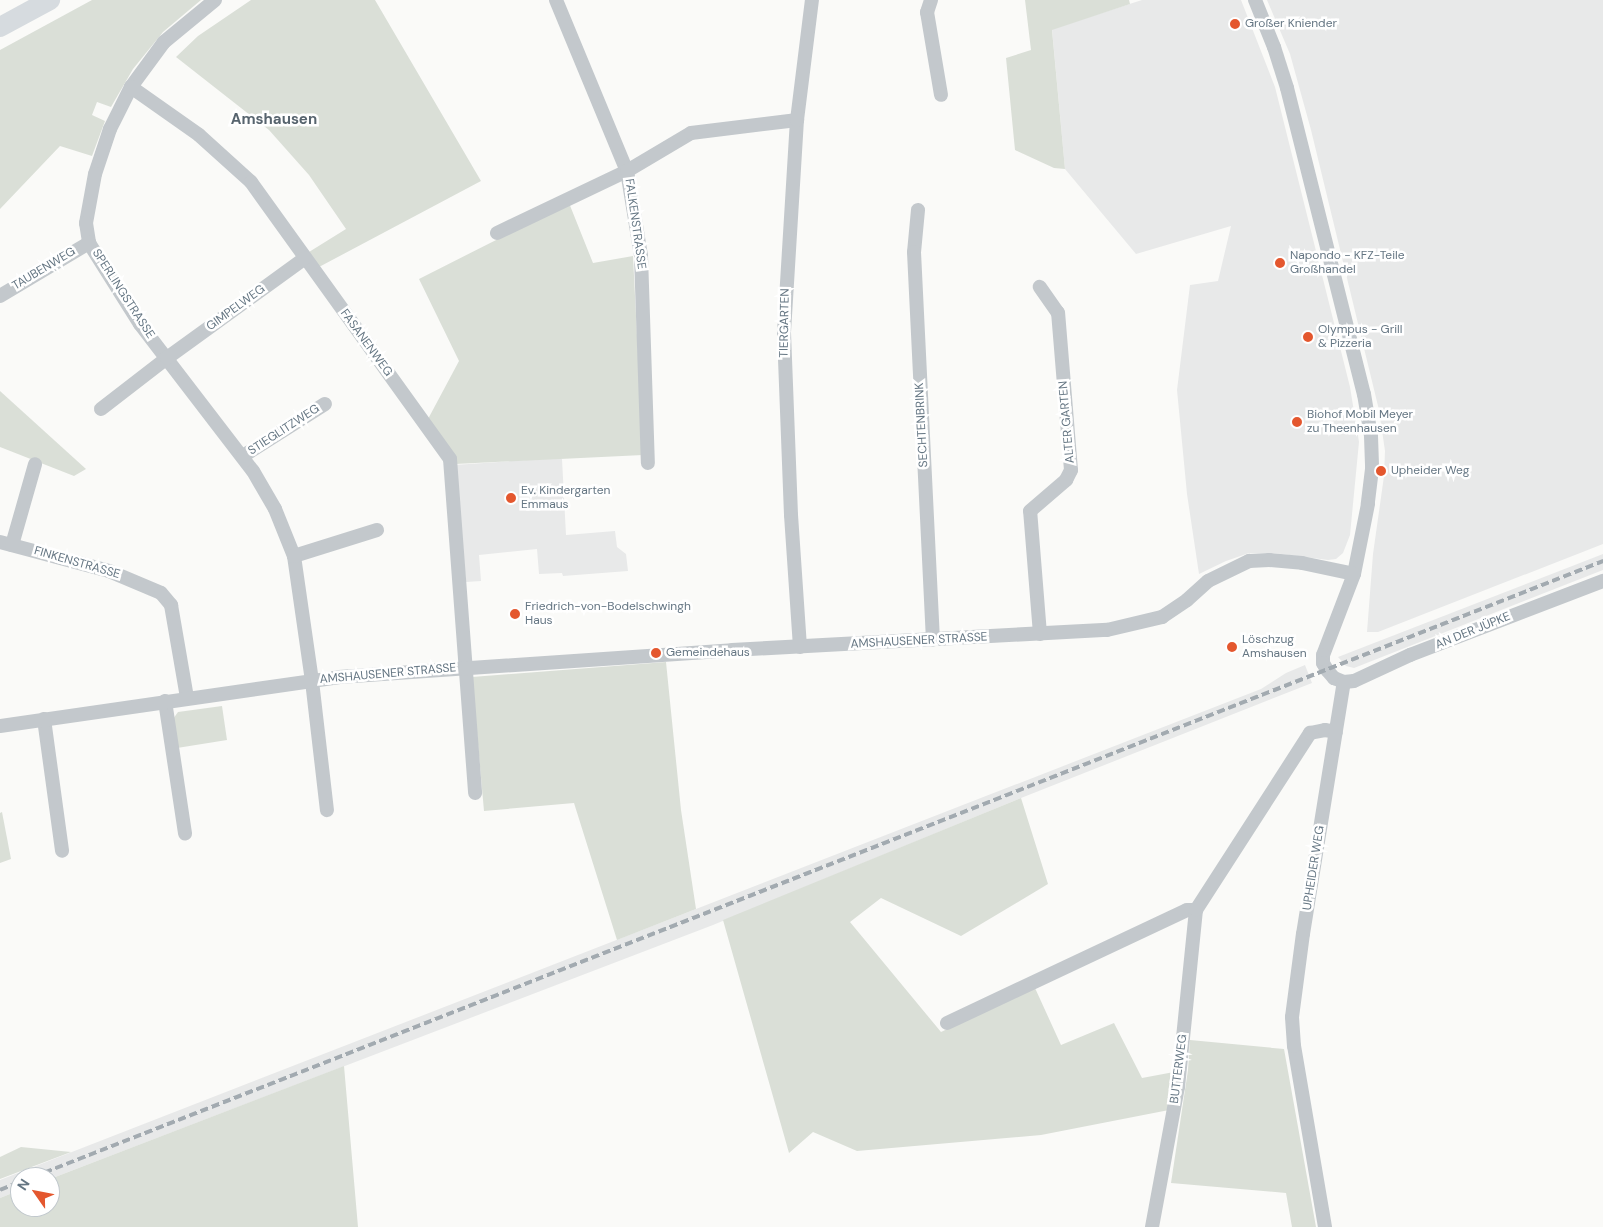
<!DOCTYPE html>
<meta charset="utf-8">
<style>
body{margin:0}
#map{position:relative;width:1603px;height:1227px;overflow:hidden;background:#fafaf8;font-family:"DM Sans",sans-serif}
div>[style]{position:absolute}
.built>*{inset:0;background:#e8e9e9}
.green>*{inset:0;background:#dadfd7}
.minor>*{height:14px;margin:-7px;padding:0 7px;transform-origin:7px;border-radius:7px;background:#c3c8cc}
.secondary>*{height:20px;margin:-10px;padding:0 10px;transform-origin:10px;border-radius:10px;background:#d6dbdf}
.rail>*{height:4px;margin-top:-2px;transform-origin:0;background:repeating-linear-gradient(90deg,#a2aab0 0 8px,transparent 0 12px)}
.dots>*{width:14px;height:14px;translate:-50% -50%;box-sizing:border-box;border:2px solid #fff;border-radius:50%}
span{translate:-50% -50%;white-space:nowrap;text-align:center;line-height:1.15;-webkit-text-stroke:5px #fff;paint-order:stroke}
.poi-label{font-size:12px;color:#657683}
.left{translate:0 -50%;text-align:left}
.street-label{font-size:12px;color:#657683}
.quarter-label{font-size:15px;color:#57646e;font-weight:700}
.north{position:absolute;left:10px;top:1167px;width:50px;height:50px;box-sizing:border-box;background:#fff;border:1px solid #c1c8cd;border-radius:50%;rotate:303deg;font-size:14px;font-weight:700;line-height:20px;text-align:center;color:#657683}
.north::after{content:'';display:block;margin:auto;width:18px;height:22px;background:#e4572e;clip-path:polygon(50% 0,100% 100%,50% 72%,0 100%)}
</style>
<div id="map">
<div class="built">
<i style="clip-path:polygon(1142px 0,1241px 0,1275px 87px,1350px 387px,1359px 442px,1350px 535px,1343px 553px,1336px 559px,1328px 560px,1274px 553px,1249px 553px,1226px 561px,1199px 574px,1187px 494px,1177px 390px,1190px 285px,1218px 281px,1231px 226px,1136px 254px,1065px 169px,1052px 29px)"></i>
<i style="clip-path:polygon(1267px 0,1603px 0,1603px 544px,1378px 632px,1367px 632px,1373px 554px,1384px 476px,1385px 451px,1379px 410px,1311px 130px,1290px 54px)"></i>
<i style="clip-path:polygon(542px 459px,562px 459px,566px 535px,615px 531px,617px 547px,626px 554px,628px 571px,563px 576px,562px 573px,539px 574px,537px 549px,479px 555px,481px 581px,466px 582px,454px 465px)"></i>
<i style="clip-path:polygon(1603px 554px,1603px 570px,1354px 668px,1346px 666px,1338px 657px)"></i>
<i style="clip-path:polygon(1305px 665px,1312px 683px,1021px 798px,713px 925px,50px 1179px,20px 1177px,20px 1190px,0 1198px,0 1180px,1261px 689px,1286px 673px)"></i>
</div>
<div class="green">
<i style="clip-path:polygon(92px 0,201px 0,163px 32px,133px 69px,111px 107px,97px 102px,92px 115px,105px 121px,92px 156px,60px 146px,0 209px,0 50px)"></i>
<i style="clip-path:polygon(251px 0,375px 0,481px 181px,319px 267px,309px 252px,346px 229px,309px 175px,269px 130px,176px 57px,198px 36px)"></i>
<i style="clip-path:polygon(1025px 0,1129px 0,1130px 4px,1052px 30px,1065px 169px,1054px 168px,1015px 150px,1006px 58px,1031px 50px)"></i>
<i style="clip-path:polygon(569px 203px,593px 263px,633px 256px,643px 455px,455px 464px,428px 419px,459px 361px,419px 279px)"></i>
<i style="clip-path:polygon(0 391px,86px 469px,74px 476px,0 447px)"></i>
<i style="clip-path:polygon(666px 662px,681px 810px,696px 909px,617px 940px,574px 803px,484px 811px,472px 677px)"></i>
<i style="clip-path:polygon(222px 706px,227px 740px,177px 748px,173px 719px,178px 712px)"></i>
<i style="clip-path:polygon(1021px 798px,1048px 884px,961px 936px,881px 898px,850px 922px,941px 1032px,1035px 988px,1061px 1045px,1114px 1023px,1142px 1078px,1174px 1072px,1169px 1110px,1041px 1135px,857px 1151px,813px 1132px,789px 1153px,723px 920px)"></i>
<i style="clip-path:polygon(2px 812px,11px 859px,0 863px,0 813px)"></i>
<i style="clip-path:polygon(1190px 1040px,1284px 1049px,1316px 1227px,1292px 1227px,1286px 1193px,1171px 1183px,1188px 1070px)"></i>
<i style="clip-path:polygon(344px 1066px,358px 1227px,0 1227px,0 1198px,20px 1190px,20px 1207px,50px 1207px,50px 1179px)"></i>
<i style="clip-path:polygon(21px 1147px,71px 1152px,0 1179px,0 1157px)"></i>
</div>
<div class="minor">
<i style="left:215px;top:0;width:66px;rotate:140.5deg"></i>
<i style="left:164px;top:42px;width:56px;rotate:126.3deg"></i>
<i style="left:131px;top:87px;width:47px;rotate:116.6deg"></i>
<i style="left:110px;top:129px;width:47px;rotate:108.4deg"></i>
<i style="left:95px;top:174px;width:50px;rotate:100.4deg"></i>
<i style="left:86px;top:223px;width:20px;rotate:81deg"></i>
<i style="left:89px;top:243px;width:96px;rotate:57.8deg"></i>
<i style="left:140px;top:324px;width:185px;rotate:52.5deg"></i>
<i style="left:253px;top:471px;width:44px;rotate:59.9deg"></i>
<i style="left:275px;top:509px;width:51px;rotate:68deg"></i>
<i style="left:294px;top:556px;width:126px;rotate:81.8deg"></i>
<i style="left:312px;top:681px;width:130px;rotate:83.4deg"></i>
<i style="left:556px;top:0;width:185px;rotate:67.5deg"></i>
<i style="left:627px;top:171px;width:86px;rotate:80.6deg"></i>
<i style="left:641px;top:256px;width:207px;rotate:88.1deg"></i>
<i style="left:931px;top:0;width:13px;rotate:108deg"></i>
<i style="left:927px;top:12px;width:84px;rotate:80.4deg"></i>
<i style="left:1255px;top:0;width:51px;rotate:68deg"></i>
<i style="left:1274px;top:47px;width:43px;rotate:72.4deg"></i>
<i style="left:1287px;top:88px;width:316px;rotate:75.9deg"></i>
<i style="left:1364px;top:394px;width:43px;rotate:80.5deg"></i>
<i style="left:1371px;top:436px;width:33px;rotate:88deg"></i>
<i style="left:1372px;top:469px;width:35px;rotate:97deg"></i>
<i style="left:1368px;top:504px;width:71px;rotate:101.3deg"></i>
<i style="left:1354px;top:574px;width:87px;rotate:110.9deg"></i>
<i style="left:1323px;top:655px;width:8px;rotate:90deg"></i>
<i style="left:1323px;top:663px;width:8px;rotate:60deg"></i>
<i style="left:1327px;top:670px;width:11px;rotate:49deg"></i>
<i style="left:1334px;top:678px;width:11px;rotate:22deg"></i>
<i style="left:131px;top:87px;width:83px;rotate:35.2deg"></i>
<i style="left:199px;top:135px;width:70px;rotate:42.1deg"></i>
<i style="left:251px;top:182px;width:341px;rotate:54.3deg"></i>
<i style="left:450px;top:459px;width:335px;rotate:85.7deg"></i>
<i style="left:918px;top:210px;width:42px;rotate:95.4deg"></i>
<i style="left:914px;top:252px;width:388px;rotate:87.2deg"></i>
<i style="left:497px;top:233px;width:144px;rotate:-25.5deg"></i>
<i style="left:627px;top:171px;width:74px;rotate:-30.7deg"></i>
<i style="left:691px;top:133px;width:107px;rotate:-7deg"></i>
<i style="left:0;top:296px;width:104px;rotate:-30.8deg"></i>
<i style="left:101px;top:409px;width:83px;rotate:-37.7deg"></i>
<i style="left:167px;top:358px;width:170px;rotate:-35.9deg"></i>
<i style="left:243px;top:456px;width:97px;rotate:-32.4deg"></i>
<i style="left:0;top:542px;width:113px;rotate:14.9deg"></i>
<i style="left:109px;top:571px;width:56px;rotate:22.9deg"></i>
<i style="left:161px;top:593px;width:16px;rotate:50deg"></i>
<i style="left:171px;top:605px;width:94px;rotate:80.2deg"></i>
<i style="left:12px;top:545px;width:84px;rotate:-74.1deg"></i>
<i style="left:294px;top:556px;width:87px;rotate:-17.4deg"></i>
<i style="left:1040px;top:634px;width:123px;rotate:-94.6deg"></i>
<i style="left:1030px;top:511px;width:48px;rotate:-40.7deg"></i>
<i style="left:1066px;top:480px;width:11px;rotate:-63deg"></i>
<i style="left:1071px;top:470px;width:158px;rotate:-94.7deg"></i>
<i style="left:1058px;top:313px;width:32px;rotate:-125deg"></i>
<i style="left:800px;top:647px;width:132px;rotate:-93.9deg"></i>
<i style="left:791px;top:515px;width:183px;rotate:-92.2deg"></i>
<i style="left:784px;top:332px;width:212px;rotate:-86.5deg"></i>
<i style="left:797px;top:120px;width:121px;rotate:-82.9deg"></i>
<i style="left:1344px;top:682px;width:10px;rotate:-6deg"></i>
<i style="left:1354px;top:681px;width:62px;rotate:-24.9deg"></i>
<i style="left:1410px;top:655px;width:207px;rotate:-21deg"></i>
<i style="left:165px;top:701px;width:134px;rotate:81.4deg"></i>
<i style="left:44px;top:719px;width:133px;rotate:82.2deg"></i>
<i style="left:0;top:726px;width:343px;rotate:-8.2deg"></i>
<i style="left:339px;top:677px;width:394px;rotate:-3.9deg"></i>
<i style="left:732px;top:650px;width:376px;rotate:-3.1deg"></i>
<i style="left:1107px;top:630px;width:57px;rotate:-13.3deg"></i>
<i style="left:1162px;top:617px;width:30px;rotate:-34deg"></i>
<i style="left:1187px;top:600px;width:28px;rotate:-42deg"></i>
<i style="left:1208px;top:581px;width:46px;rotate:-26deg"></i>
<i style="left:1249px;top:561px;width:20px;rotate:-3deg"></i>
<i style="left:1269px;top:560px;width:33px;rotate:5deg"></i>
<i style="left:1302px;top:563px;width:53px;rotate:11.9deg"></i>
<i style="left:947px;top:1023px;width:265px;rotate:-25.2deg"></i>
<i style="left:1187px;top:910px;width:9px"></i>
<i style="left:1152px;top:1227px;width:142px;rotate:-79.5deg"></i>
<i style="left:1178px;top:1087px;width:178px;rotate:-84.2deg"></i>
<i style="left:1196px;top:910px;width:211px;rotate:-57.2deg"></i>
<i style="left:1310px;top:733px;width:15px;rotate:-11deg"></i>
<i style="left:1325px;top:730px;width:11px;rotate:10deg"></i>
<i style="left:1325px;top:1227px;width:184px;rotate:-99.7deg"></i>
<i style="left:1294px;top:1046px;width:29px;rotate:-94deg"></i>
<i style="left:1292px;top:1017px;width:84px;rotate:-82.5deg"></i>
<i style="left:1303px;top:934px;width:255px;rotate:-80.8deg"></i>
</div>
<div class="secondary">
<i style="left:0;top:27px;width:57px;rotate:-28.4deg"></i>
</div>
<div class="rail">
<i style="left:33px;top:1177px;width:1687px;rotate:-21.42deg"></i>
<i style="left:0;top:1190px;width:22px;rotate:-22deg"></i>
</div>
<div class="dots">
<i style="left:1235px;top:24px;background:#e4572e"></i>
<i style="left:1280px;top:263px;background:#e4572e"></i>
<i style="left:1308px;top:337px;background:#e4572e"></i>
<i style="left:1297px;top:422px;background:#e4572e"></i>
<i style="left:1381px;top:471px;background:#e4572e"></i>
<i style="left:511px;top:498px;background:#e4572e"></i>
<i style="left:515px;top:614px;background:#e4572e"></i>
<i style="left:1232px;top:647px;background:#e4572e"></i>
<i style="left:656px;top:653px;background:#e4572e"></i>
</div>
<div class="poi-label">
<span class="left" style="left:1245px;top:24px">Großer Kniender</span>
<span class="left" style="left:1290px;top:263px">Napondo - KFZ-Teile<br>Großhandel</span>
<span class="left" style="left:1318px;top:337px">Olympus - Grill<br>&amp; Pizzeria</span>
<span class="left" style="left:1307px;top:422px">Biohof Mobil Meyer<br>zu Theenhausen</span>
<span class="left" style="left:1391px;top:471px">Upheider Weg</span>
<span class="left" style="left:521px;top:498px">Ev. Kindergarten<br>Emmaus</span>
<span class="left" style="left:525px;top:614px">Friedrich-von-Bodelschwingh<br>Haus</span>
<span class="left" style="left:1242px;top:647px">Löschzug<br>Amshausen</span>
<span class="left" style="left:666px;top:653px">Gemeindehaus</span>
</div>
<div class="street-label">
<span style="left:635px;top:224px;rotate:82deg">FALKENSTRASSE</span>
<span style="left:44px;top:269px;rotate:-31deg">TAUBENWEG</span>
<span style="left:123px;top:294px;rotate:57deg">SPERLINGSTRASSE</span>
<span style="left:236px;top:308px;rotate:-36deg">GIMPELWEG</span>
<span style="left:785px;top:323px;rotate:-89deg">TIERGARTEN</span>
<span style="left:366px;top:343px;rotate:54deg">FASANENWEG</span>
<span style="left:1067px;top:422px;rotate:-95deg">ALTER GARTEN</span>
<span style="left:922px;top:425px;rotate:-93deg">SECHTENBRINK</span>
<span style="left:284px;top:430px;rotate:-33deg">STIEGLITZWEG</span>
<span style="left:77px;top:563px;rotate:16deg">FINKENSTRASSE</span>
<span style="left:1473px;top:631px;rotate:-22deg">AN DER JÜPKE</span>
<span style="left:919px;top:641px;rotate:-3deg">AMSHAUSENER STRASSE</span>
<span style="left:388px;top:674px;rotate:-5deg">AMSHAUSENER STRASSE</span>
<span style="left:1314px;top:868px;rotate:-81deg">UPHEIDER WEG</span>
<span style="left:1179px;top:1069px;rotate:-83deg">BUTTERWEG</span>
</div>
<div class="quarter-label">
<span style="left:274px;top:120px">Amshausen</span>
</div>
<div class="north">N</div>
</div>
